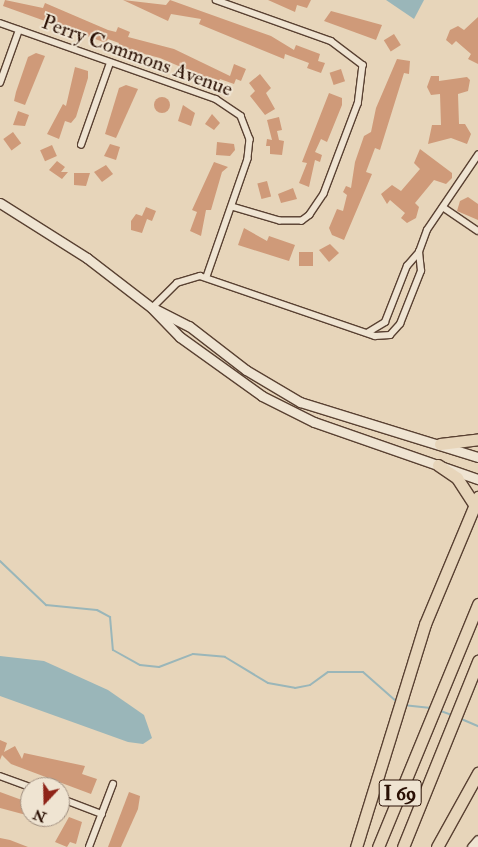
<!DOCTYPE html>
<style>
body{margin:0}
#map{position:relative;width:478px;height:847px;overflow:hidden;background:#e7d5ba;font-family:"IM FELL Double Pica",serif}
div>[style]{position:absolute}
.water>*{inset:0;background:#9ab6b9}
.stream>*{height:2px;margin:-1px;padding:0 1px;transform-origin:1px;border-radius:1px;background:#9ab6b9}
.building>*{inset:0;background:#cf9a79;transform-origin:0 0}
.round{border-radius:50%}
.roads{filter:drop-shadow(1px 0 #594132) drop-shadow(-1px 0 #594132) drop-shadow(0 1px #594132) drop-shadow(0 -1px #594132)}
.street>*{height:5.5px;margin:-2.75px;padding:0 2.75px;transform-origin:2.75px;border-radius:2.75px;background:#efe4d2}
.secondary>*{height:9px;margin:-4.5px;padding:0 4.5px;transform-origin:4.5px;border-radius:4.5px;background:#efe4d2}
.highway>*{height:11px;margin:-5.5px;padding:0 5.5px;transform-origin:5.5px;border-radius:5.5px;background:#e7d5ba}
span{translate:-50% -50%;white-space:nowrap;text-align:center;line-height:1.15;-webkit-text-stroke:4px #efe4d2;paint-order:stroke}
.shield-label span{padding:1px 4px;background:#efe4d2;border:1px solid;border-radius:4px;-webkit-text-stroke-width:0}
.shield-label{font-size:20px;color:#2a1004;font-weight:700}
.street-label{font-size:21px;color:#2a1004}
.north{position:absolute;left:20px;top:777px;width:50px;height:50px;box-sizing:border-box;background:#efe4d2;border:1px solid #a08f80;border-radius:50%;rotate:201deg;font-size:14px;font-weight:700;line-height:20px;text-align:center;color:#2a1004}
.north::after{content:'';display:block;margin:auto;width:18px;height:22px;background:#8f2418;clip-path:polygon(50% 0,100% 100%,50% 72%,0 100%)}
</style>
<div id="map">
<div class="water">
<i style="clip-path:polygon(386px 0,424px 0,414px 19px)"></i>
<i style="clip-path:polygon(0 656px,44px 661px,108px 690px,144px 715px,152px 738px,143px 744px,128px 742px,0 696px)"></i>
</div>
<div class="stream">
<i style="left:0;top:561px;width:64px;rotate:43.7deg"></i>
<i style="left:46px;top:605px;width:51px;rotate:5.6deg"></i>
<i style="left:97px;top:610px;width:15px;rotate:28deg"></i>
<i style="left:110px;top:617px;width:33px;rotate:85deg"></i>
<i style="left:113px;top:650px;width:31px;rotate:29deg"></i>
<i style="left:140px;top:665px;width:19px;rotate:6deg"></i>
<i style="left:159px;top:667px;width:36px;rotate:-21deg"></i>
<i style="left:193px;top:654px;width:32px;rotate:5deg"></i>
<i style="left:225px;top:657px;width:50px;rotate:31.2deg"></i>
<i style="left:268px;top:683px;width:27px;rotate:10deg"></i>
<i style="left:295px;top:688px;width:15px;rotate:-11deg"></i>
<i style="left:310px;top:685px;width:22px;rotate:-36deg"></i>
<i style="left:328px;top:672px;width:35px"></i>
<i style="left:363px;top:672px;width:45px;rotate:41.4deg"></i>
<i style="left:403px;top:705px;width:28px;rotate:6deg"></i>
<i style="left:438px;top:710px;width:15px;rotate:20deg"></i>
<i style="left:459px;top:718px;width:21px;rotate:23deg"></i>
</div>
<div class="building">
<i style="clip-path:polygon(5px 0,43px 8px,45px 3px,108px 30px,116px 32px,118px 27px,130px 32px,128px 37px,174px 49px,230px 76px,234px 64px,246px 69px,241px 81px,236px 79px,234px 84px,220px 79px,218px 83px,160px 58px,117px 47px,119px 43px,108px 39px,106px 43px,87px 36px,3px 6px)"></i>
<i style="clip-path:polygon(123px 0,166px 5px,170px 0,271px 36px,294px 50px,296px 45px,320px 54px,318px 61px,325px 63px,321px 73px,307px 68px,309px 63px,285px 54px,284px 59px,199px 24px,201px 19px,171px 14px,168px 21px)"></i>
<i style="clip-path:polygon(268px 0,311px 0,307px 8px,297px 5px,295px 12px)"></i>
<i style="clip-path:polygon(331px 11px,382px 25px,376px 40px,324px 21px)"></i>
<i style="clip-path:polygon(478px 17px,478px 64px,468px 59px,471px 54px,456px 41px,452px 45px,446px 40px,450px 30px,458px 26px,464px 30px)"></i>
<i style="left:394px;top:34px;width:13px;height:12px;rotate:58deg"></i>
<i style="clip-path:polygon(36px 53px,45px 56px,25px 105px,14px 101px,16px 92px,28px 57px)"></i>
<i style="clip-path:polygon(397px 59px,410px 61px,409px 74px,404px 73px,380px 150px,375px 148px,366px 172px,372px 174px,344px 240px,332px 235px,329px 228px,337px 209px,343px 211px,347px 195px,343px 192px,346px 186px,351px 188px,355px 162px,364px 136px,371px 132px,376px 108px)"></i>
<i style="clip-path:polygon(75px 67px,88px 71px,88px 78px,76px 117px,71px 123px,65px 121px,59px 139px,47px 134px,63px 104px,66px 106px)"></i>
<i style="left:341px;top:69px;width:13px;height:12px;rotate:72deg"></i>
<i style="clip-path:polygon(260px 74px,271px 88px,266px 93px,275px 109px,265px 115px,250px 96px,255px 91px,249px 83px)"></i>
<i style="clip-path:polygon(431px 76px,439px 76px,439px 81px,467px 77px,470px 80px,468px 91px,458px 94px,459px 124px,465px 124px,471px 134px,467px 144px,451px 138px,428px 144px,432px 125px,441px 125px,440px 94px,431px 95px,427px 87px)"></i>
<i style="clip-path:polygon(126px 85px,138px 89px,116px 138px,105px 134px,119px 88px)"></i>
<i style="clip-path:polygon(329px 93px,342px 98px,342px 105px,327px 142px,321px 139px,315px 152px,322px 155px,320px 162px,315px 160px,309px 187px,299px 183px,307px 163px,302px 162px)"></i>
<i class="round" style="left:154px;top:97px;width:16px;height:16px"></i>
<i style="clip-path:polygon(183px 105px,195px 113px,191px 126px,178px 121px)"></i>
<i style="clip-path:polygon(18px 111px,29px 115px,25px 126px,13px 125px)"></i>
<i style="clip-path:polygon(212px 114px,220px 123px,214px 130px,205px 124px)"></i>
<i style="clip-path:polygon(279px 117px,282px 130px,277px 131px,279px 140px,284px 141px,282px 155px,270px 154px,270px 146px,266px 146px,267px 139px,272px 140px,267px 120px)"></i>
<i style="left:13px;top:132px;width:14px;height:12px;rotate:54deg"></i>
<i style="clip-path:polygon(217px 142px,234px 144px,235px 150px,230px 156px,216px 155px)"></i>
<i style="clip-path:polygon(110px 144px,120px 147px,116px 160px,104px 156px)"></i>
<i style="left:52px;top:145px;width:12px;height:13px;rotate:66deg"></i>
<i style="clip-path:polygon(420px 149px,452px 173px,452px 178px,446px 184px,434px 180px,415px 203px,419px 207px,416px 218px,407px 223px,401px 218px,405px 213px,390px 200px,387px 204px,381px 194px,392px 185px,401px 191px,420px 169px,414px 163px)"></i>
<i style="clip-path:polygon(57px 161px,65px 167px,61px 172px,68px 172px,62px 179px,49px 170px)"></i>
<i style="clip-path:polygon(214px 162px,228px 167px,222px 172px,211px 210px,206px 210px,201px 236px,190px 231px,197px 212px,192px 210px)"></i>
<i style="clip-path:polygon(106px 165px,113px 174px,102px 182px,94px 172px)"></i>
<i style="clip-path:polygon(74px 173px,90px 173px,86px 186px,74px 185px)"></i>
<i style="left:267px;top:181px;width:16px;height:10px;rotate:75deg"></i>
<i style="clip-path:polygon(293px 188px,297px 199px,281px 203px,278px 194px)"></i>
<i style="clip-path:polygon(468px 197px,478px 204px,478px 220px,457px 211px,460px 201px)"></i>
<i style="clip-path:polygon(146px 207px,156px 211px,152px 221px,147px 219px,142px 233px,131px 230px,131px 221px,136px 214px,142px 216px)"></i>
<i style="clip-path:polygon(244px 228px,267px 241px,269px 236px,295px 245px,289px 261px,238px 245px)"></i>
<i style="clip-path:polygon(330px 244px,339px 253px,329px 262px,319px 250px)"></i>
<i style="left:299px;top:252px;width:14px;height:14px"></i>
<i style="clip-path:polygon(0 740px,7px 743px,4px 752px,15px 746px,22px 759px,24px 753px,85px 766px,82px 774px,97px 779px,91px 794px,11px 764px,2px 755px,0 760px)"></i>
<i style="clip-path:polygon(0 792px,30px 803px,30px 816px,0 808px)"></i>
<i style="clip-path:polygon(129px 792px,140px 796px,138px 809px,121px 847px,108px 847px)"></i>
<i style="clip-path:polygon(35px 817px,49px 817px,45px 827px,33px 823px)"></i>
<i style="clip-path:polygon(69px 817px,82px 822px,76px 844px,70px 842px,67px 847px,55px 842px)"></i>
<i style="clip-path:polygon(0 838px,10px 840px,28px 847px,0 847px)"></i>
</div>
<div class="roads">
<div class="street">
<i style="left:216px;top:0;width:122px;rotate:19.6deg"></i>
<i style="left:331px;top:41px;width:40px;rotate:37deg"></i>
<i style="left:363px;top:65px;width:39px;rotate:97deg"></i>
<i style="left:358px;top:104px;width:96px;rotate:110.7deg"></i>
<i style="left:324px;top:194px;width:25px;rotate:124deg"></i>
<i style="left:310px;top:215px;width:10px;rotate:143deg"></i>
<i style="left:302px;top:221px;width:22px;rotate:180deg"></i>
<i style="left:280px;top:221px;width:50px;rotate:-163.7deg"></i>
<i style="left:0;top:23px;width:229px;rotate:19.4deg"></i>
<i style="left:216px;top:99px;width:30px;rotate:34deg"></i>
<i style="left:241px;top:116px;width:25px;rotate:69deg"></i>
<i style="left:250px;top:139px;width:20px;rotate:96deg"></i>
<i style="left:248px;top:159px;width:125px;rotate:109.2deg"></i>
<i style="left:0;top:83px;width:56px;rotate:-70.3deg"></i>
<i style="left:81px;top:145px;width:87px;rotate:-70.5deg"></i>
<i style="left:443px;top:207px;width:42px;rotate:34.4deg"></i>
<i style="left:152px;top:308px;width:35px;rotate:-45deg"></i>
<i style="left:177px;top:283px;width:24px;rotate:-17deg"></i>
<i style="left:200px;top:276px;width:185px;rotate:18.9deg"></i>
<i style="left:375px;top:336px;width:15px;rotate:-4deg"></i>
<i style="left:390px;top:335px;width:15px;rotate:-48deg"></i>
<i style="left:400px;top:324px;width:57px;rotate:-68.4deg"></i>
<i style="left:421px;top:271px;width:19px;rotate:-96deg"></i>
<i style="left:419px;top:252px;width:23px;rotate:-70deg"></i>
<i style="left:427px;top:230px;width:91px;rotate:-55.8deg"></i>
<i style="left:367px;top:333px;width:21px;rotate:-31deg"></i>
<i style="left:385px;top:322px;width:60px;rotate:-68.6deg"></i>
<i style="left:407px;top:266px;width:18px;rotate:-49deg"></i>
<i style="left:0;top:776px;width:32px;rotate:20deg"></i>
<i style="left:60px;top:798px;width:45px;rotate:20.9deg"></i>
<i style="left:89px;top:847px;width:67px;rotate:-69.1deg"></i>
</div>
<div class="secondary">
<i style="left:0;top:203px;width:103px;rotate:32.3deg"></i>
<i style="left:87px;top:258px;width:82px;rotate:37.6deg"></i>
<i style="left:152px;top:308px;width:40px;rotate:46deg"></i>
<i style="left:180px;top:337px;width:101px;rotate:35.7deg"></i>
<i style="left:262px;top:396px;width:58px;rotate:26.6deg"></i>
<i style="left:314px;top:422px;width:174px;rotate:19.2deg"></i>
<i style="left:155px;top:309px;width:38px;rotate:27deg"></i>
<i style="left:189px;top:326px;width:72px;rotate:37.7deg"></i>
<i style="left:246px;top:370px;width:63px;rotate:30.7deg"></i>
<i style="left:300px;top:402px;width:186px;rotate:17.2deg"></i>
<i style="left:472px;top:847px;width:9px;rotate:-49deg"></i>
</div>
<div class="highway">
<i style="left:440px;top:444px;width:38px;rotate:-7deg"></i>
<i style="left:438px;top:465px;width:23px;rotate:34deg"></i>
<i style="left:457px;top:478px;width:31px;rotate:57deg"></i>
<i style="left:356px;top:847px;width:233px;rotate:-72.8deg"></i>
<i style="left:425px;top:624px;width:138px;rotate:-67.3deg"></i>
<i style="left:378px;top:847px;width:263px;rotate:-67.6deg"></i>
<i style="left:403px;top:847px;width:201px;rotate:-68deg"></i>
<i style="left:437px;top:847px;width:85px;rotate:-61deg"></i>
</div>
</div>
<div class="shield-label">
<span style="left:400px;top:793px">I 69</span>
</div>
<div class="street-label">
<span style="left:137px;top:56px;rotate:20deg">Perry Commons Avenue</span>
</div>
<div class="north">N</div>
</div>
